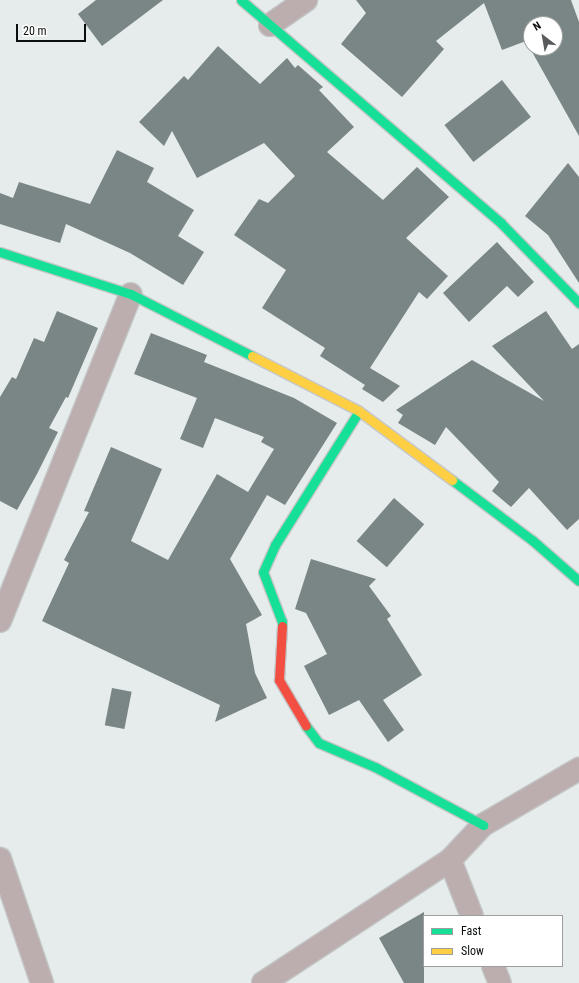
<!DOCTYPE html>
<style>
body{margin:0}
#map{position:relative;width:579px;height:983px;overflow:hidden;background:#e6ebeb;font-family:"Roboto Condensed",sans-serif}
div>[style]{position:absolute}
.building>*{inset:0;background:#7a8686;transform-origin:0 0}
.roads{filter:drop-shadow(1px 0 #c4c7c7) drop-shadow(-1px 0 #c4c7c7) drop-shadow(0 1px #c4c7c7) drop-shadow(0 -1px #c4c7c7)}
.street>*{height:22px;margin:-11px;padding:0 11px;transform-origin:11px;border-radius:11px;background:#bcadae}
.fast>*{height:9px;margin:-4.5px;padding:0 4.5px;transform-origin:4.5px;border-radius:4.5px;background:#16e098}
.slow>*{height:9px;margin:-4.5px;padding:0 4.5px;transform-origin:4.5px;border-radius:4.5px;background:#ffcf43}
.jam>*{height:9px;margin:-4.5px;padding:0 4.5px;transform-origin:4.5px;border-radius:4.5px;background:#f24e42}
span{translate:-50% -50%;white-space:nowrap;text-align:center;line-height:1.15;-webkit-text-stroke:4px #fff;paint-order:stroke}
.legend{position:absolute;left:423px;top:915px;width:140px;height:52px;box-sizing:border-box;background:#fff;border:1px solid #9d9f9f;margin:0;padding:5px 7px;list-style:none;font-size:12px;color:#0b0e0e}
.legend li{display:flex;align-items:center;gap:8px;height:20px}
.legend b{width:20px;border:1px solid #9d9f9f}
.north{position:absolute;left:523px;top:16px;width:40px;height:40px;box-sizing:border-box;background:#fff;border:1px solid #9d9f9f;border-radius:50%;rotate:329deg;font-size:11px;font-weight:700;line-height:16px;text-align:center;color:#0b0e0e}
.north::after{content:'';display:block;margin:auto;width:14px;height:18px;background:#585b5b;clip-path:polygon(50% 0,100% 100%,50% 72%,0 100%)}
.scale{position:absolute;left:16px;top:24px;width:70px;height:18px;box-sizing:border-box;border:2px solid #0b0e0e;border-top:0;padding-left:5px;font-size:12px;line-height:14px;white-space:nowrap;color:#0b0e0e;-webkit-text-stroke:3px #fff;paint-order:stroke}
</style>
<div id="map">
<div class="building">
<i style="clip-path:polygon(96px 0,163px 0,102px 46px,78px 14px)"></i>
<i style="clip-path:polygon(evenodd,356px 0,571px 0,579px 22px,579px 136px,526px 41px,502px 50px,484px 3px,436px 41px,444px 49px,402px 97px,341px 44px,366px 13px,356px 0,531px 24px,555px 24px,555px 48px,531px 48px,531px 24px)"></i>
<i style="clip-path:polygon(218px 46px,260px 84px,287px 58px,295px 68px,298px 65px,323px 87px,319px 90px,354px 127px,327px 152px,383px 200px,417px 167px,449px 197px,406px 238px,448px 276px,427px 299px,419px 292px,370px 368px,400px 386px,383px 402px,362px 389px,365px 385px,320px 356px,325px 348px,262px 308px,286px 270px,234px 235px,259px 199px,268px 203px,295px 176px,264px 143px,197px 178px,172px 131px,164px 146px,139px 122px,184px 76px,188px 80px)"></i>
<i style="left:502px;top:80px;width:47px;height:73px;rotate:52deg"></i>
<i style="clip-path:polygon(117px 150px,154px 168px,147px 182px,194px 210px,178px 236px,204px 252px,183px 285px,130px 253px,66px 224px,60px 243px,0 224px,0 193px,13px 198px,19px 182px,90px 204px)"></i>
<i style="clip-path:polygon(568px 163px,579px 177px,579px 283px,548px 235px,525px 216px)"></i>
<i style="clip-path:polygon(497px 242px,534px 282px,518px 297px,507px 286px,469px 322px,443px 293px)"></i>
<i style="clip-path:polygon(57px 311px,98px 328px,68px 398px,66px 397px,49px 428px,58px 432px,37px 474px,17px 510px,0 501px,0 397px,12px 377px,16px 379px,34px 338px,44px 342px)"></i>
<i style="clip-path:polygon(546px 311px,572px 349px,579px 344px,579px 519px,567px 530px,529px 488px,511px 507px,492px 491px,499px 482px,446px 427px,435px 445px,398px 423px,403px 415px,396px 410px,472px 360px,544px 401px,492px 346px)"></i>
<i style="clip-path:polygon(151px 333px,207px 355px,204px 362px,294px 398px,337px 423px,285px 505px,267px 495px,230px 559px,262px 615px,246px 624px,255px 673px,267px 698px,215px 722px,220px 705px,42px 621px,69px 563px,64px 560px,89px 512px,84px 511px,111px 447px,162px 469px,131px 541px,168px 560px,217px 474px,248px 492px,274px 449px,261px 442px,264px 437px,215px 418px,203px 448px,180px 439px,197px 398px,134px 374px)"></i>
<i style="left:394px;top:498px;width:40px;height:57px;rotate:41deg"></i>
<i style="clip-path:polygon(311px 559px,376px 579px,369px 586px,391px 616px,387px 619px,422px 675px,383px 700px,404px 730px,388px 742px,359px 700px,329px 715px,304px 666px,327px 654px,306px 613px,295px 609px)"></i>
<i style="left:112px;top:688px;width:20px;height:38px;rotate:11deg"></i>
<i style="clip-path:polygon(424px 912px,424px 983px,404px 983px,379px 938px)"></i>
</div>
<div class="roads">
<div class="street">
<i style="left:270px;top:25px;width:44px;rotate:-34.8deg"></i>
<i style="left:0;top:621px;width:352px;rotate:-68.2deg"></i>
<i style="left:0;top:859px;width:131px;rotate:71.3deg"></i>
<i style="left:450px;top:860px;width:60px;rotate:68.6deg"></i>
<i style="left:493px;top:966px;width:18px;rotate:68deg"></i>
<i style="left:263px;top:983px;width:224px;rotate:-33.3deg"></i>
<i style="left:450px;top:860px;width:48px;rotate:-46.7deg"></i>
<i style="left:483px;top:825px;width:111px;rotate:-30.3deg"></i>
</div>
<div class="fast">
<i style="left:241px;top:0;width:343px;rotate:40.6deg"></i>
<i style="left:501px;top:223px;width:112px;rotate:45.7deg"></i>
<i style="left:0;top:252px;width:138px;rotate:17.8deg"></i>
<i style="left:131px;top:294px;width:136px;rotate:27.1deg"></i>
<i style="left:452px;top:480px;width:100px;rotate:36.9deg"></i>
<i style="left:532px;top:540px;width:62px;rotate:41.1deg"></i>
<i style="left:282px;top:626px;width:4px;rotate:-90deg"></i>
<i style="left:282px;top:622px;width:53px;rotate:-110.8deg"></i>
<i style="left:263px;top:572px;width:30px;rotate:-66deg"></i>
<i style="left:275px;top:545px;width:158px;rotate:-57.9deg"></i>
<i style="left:306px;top:726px;width:21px;rotate:53deg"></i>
<i style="left:319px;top:743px;width:61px;rotate:23.2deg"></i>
<i style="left:375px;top:767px;width:123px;rotate:28.2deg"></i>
</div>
<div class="slow">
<i style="left:252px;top:356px;width:120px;rotate:27.2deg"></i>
<i style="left:359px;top:411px;width:116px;rotate:36.6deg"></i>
</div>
<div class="jam">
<i style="left:282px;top:626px;width:54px;rotate:93.2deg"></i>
<i style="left:279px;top:680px;width:53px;rotate:59.6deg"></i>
</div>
</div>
<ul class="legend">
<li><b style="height:5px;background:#16e098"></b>Fast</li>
<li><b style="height:5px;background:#ffcf43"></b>Slow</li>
</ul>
<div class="north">N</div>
<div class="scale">20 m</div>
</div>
